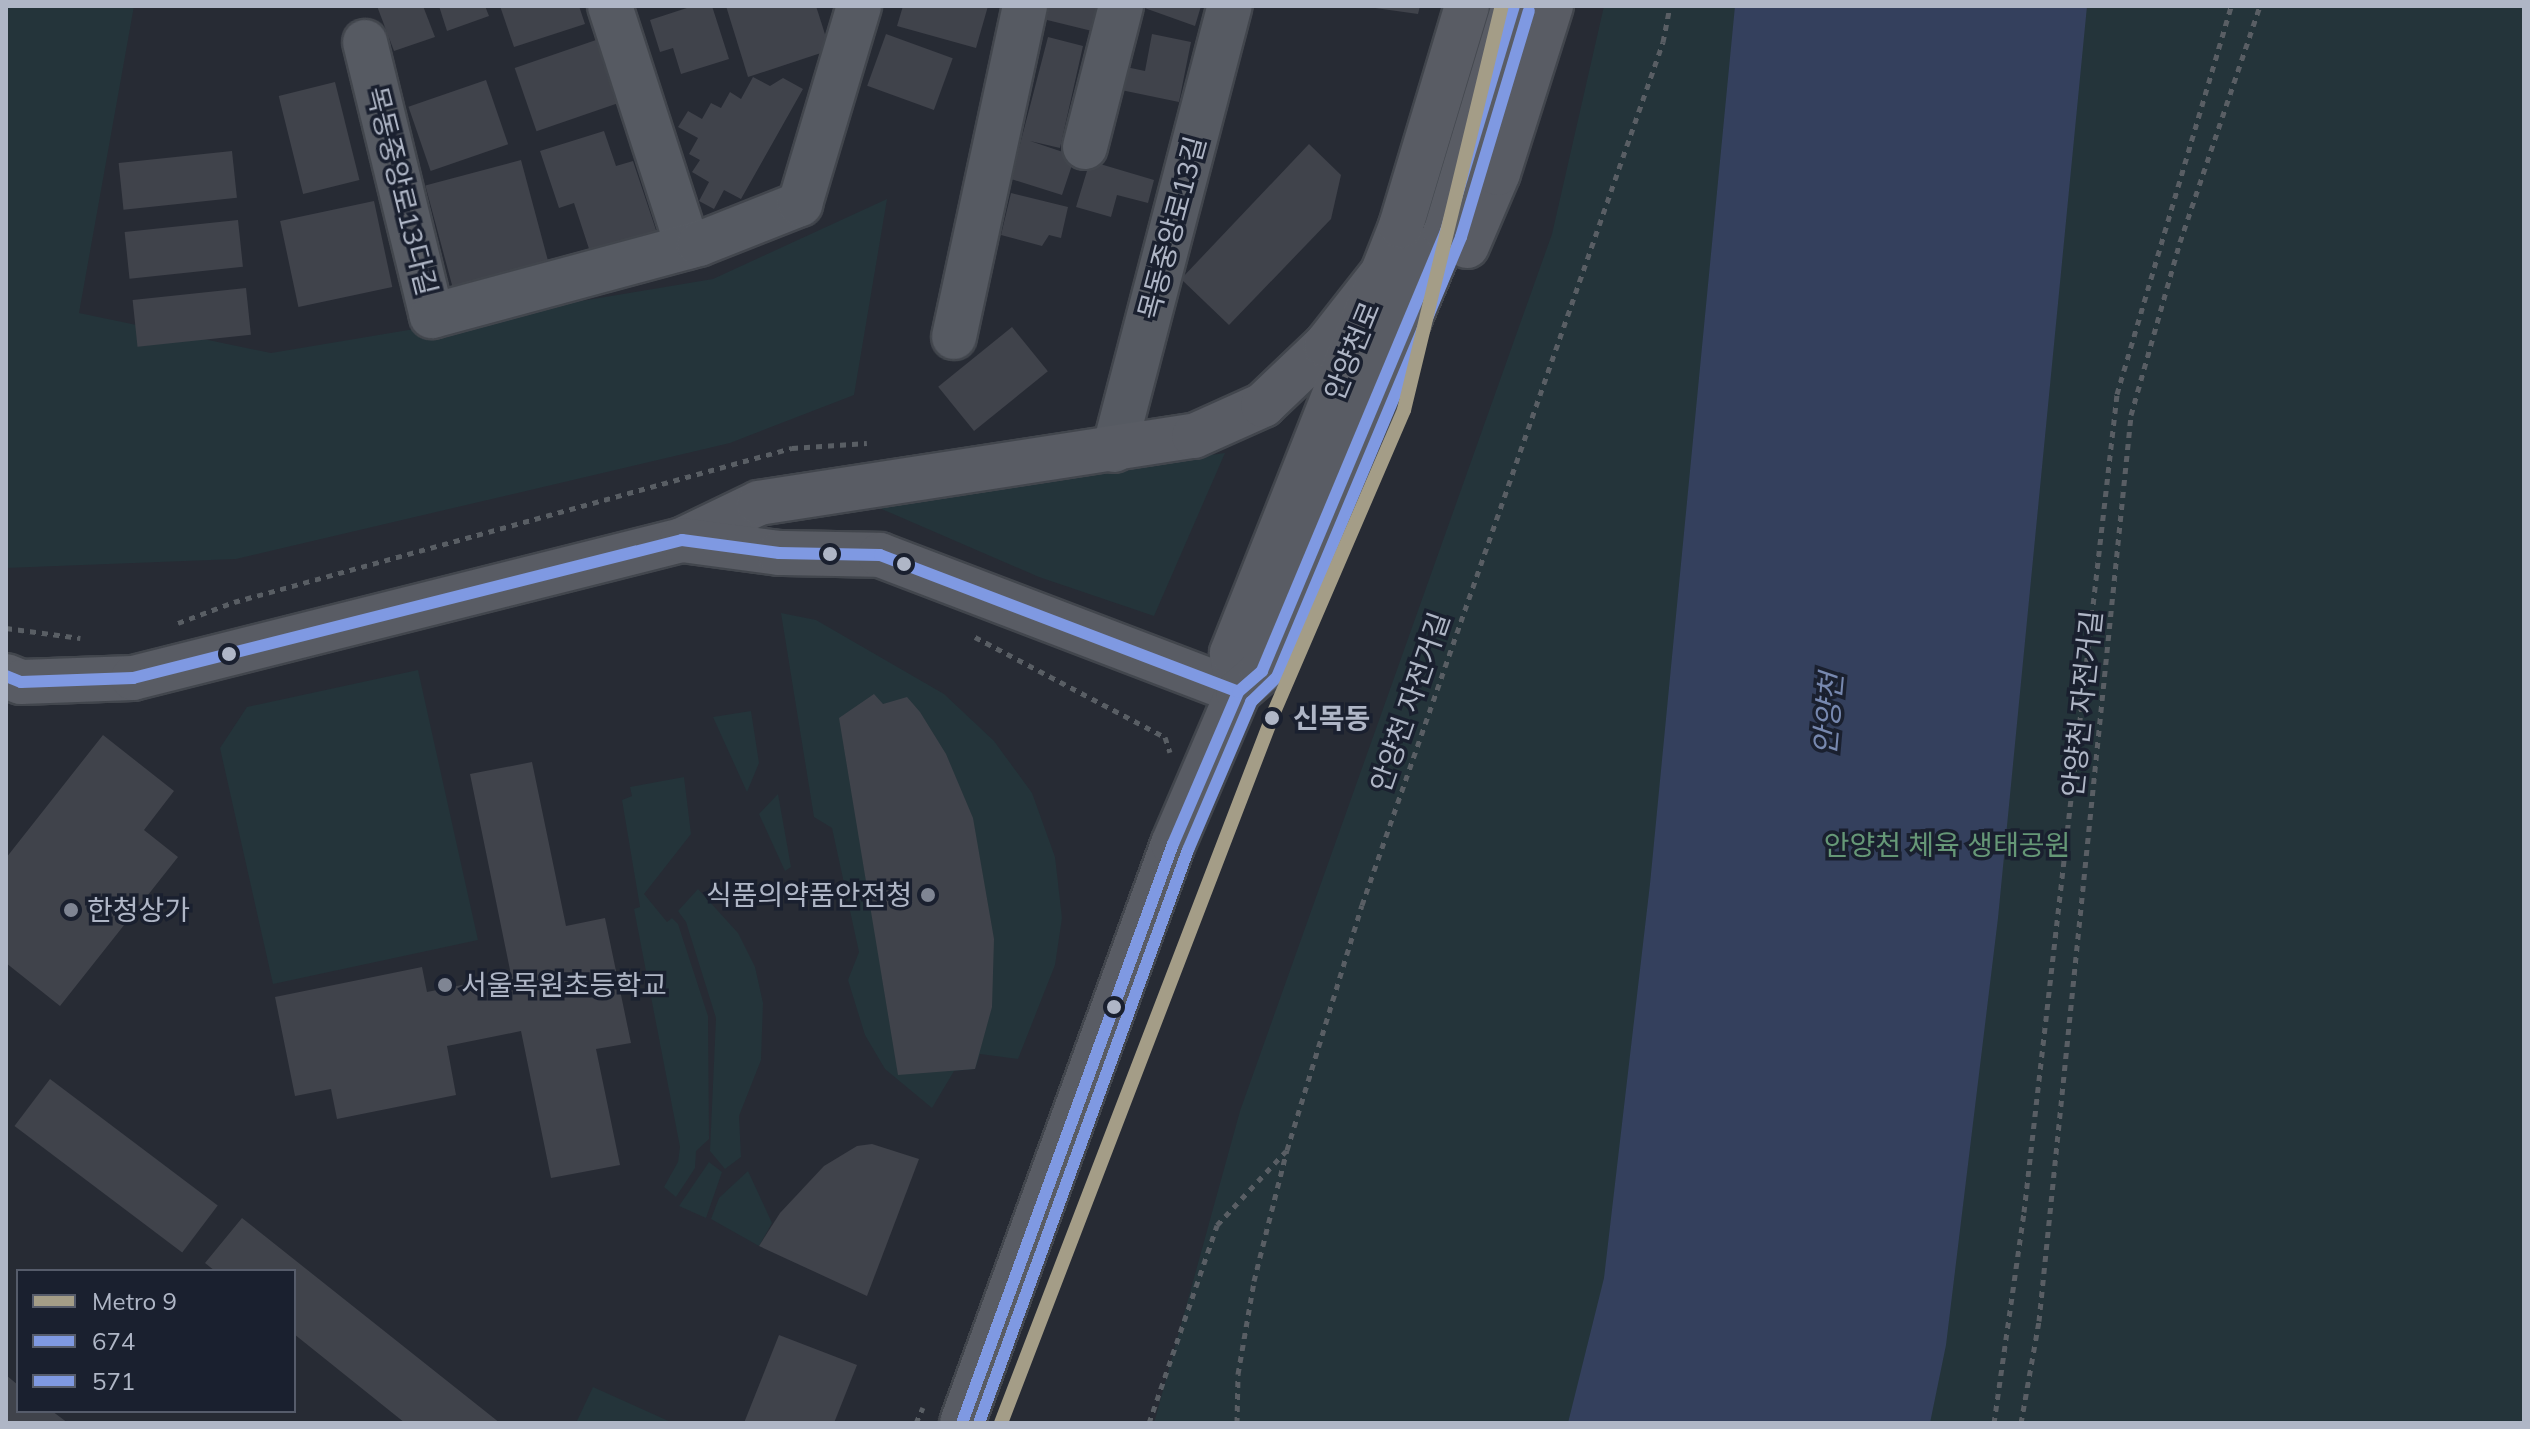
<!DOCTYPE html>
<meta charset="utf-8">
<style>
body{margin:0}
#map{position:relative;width:2530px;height:1429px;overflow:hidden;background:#272b34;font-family:Mulish,"Noto Sans KR",sans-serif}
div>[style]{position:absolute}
.green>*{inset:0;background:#24343a}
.water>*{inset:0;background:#34405d}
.building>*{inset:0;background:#40434b;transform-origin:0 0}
.path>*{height:5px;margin-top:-2.5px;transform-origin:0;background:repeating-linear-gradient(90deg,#595e64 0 6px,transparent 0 12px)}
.roads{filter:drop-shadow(2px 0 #42464d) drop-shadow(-2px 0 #42464d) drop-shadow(0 2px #42464d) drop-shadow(0 -2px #42464d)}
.minor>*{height:44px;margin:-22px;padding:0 22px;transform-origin:22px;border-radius:22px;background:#565a62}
.major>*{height:44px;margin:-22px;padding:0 22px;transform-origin:22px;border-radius:22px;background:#595c64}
.bus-1>*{height:12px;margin:-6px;padding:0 6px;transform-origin:6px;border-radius:6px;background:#7f99e2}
.bus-2>*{height:12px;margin:-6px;padding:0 6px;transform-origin:6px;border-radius:6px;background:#7f99e2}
.metro-1>*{height:14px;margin:-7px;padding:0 7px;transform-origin:7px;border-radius:7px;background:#a49d87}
.dots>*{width:22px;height:22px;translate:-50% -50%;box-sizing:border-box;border:4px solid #1a202f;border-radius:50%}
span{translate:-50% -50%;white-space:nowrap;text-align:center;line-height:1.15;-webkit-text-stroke:7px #1a202f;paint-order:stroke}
.street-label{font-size:28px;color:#afb6c6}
.stop-label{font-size:28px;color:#afb6c6;font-weight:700}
.left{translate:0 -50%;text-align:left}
.park-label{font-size:28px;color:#669877}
.poi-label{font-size:28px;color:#afb6c6}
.right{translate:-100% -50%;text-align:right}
.water-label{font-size:30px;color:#7788af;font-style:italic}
.frame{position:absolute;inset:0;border:8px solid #afb6c6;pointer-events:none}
.legend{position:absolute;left:16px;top:1269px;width:280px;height:144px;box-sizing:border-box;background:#1a202f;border:2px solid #565c6b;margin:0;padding:10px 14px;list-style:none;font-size:24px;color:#afb6c6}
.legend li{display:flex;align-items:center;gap:16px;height:40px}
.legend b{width:40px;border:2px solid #565c6b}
</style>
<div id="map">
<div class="green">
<i style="clip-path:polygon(6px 6px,134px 6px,79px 313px,271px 353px,713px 279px,887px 199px,854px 395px,730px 443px,236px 559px,6px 568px)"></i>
<i style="clip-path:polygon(1604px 6px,2524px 6px,2524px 1423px,1154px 1423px,1240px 1111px,1552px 234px)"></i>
<i style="clip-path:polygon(1225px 453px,1154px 616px,1039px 577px,877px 507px,913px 497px)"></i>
<i style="clip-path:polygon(781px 613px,816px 620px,944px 694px,994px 741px,1032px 793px,1055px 857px,1062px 918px,1055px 965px,1018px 1059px,980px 1054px,975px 1069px,954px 1071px,932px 1108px,885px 1069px,865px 1035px,848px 980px,859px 952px,832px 828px,814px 817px)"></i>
<i style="clip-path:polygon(418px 670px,478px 940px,273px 984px,220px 748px,247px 707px)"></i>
<i style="clip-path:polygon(751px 711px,759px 763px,747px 792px,713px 717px)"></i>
<i style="clip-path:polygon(684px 777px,691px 834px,644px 894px,667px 922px,672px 918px,678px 924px,708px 1016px,709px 1139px,696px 1151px,695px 1168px,676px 1197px,664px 1187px,678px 1162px,680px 1147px,634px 909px,640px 907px,622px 800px,632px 796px,630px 787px)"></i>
<i style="clip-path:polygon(778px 794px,791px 867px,785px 871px,759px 814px)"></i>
<i style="clip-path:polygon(698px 889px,738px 933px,755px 967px,763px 1003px,761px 1060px,739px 1116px,741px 1157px,725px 1169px,710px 1151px,716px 1018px,686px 922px,678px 911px)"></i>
<i style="clip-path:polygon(709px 1162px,722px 1172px,706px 1218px,679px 1206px)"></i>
<i style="clip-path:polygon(748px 1171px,772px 1223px,759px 1246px,711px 1219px,719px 1198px)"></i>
<i style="clip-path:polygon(593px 1387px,673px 1423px,576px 1423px)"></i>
</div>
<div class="water">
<i style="clip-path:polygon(1735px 6px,2087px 6px,1998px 918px,1946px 1345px,1930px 1423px,1568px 1423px,1604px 1278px,1650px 884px)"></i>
</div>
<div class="building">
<i style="clip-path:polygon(377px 6px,423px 6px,435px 37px,394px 51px)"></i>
<i style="clip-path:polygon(439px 6px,485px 6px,489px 16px,447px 31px)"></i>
<i style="clip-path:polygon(500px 6px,579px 6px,585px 24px,514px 47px)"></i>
<i style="clip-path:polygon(693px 6px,712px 6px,729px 59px,681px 74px,673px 48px,660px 52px,650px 20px)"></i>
<i style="clip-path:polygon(726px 6px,816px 6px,830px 50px,748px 77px)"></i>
<i style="clip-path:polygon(903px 6px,988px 6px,976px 48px,897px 26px)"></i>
<i style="clip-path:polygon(1046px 6px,1098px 6px,1092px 31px,1043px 19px)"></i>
<i style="clip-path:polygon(1139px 6px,1201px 6px,1195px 26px)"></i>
<i style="clip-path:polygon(1361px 6px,1420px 6px,1418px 14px)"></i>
<i style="left:886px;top:34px;width:71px;height:55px;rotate:20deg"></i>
<i style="clip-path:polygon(1152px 34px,1191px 42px,1179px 102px,1121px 90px,1126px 67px,1145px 71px)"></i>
<i style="clip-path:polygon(1048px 37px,1083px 46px,1060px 148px,1030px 141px,1075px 156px,1062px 195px,1011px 179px)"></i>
<i style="left:596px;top:40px;width:67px;height:86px;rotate:71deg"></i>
<i style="clip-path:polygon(753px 77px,770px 86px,783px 78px,803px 89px,741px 199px,724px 190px,714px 209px,699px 201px,709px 182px,692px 172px,700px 160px,689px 154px,698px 138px,678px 127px,688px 111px,702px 119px,711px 103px,721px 108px,730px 92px,741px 99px)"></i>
<i style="left:486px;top:80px;width:68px;height:82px;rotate:71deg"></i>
<i style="left:335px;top:82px;width:101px;height:58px;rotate:76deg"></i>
<i style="clip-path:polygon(604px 131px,616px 166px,633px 161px,659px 239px,593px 261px,574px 203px,559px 208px,540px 151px)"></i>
<i style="clip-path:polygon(1309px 144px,1341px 175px,1331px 219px,1229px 325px,1181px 279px)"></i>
<i style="left:232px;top:151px;width:47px;height:114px;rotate:84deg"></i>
<i style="left:521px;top:160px;width:110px;height:99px;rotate:75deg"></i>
<i style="clip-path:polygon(1090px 161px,1154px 180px,1148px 203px,1117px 195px,1111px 217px,1076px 207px)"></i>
<i style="clip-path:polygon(1011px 193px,1068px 207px,1061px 238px,1049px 235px,1042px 246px,1001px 235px)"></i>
<i style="left:374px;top:201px;width:88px;height:96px;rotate:78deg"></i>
<i style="left:238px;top:220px;width:47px;height:114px;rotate:84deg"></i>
<i style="left:246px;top:288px;width:47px;height:114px;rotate:84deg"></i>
<i style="left:1012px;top:327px;width:57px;height:95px;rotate:51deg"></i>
<i style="clip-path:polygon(874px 694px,883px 704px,907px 697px,920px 712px,946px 754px,973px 818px,994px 939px,992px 1007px,975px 1069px,898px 1075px,839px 718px)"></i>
<i style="clip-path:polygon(103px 735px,174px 791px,144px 830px,178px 857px,60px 1006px,6px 963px,6px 858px)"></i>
<i style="clip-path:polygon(532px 762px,566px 926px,605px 918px,631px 1043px,596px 1049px,620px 1165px,551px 1178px,521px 1031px,447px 1046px,456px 1095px,337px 1119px,331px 1089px,295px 1096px,275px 997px,422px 967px,427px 992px,511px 975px,470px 774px)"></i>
<i style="left:50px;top:1079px;width:210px;height:59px;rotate:37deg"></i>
<i style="clip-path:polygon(872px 1144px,919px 1159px,867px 1296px,759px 1246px,780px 1213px,824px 1166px,857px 1146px)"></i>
<i style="clip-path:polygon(242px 1218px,500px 1423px,405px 1423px,294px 1334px,294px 1271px,215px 1271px,205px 1263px)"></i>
<i style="clip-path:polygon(779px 1335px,857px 1365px,834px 1423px,744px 1423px)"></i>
<i style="clip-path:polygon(6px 1375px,18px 1385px,18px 1411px,52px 1411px,68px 1423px,6px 1423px)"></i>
</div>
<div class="path">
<i style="left:178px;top:623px;width:60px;rotate:-20.6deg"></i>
<i style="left:234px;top:602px;width:579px;rotate:-15.43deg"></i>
<i style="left:792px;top:448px;width:75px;rotate:-3.8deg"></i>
<i style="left:6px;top:628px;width:75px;rotate:7.7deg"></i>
<i style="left:975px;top:637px;width:215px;rotate:27.8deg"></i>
<i style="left:1165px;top:737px;width:16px;rotate:72deg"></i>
<i style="left:916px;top:1423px;width:17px;rotate:-66deg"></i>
<i style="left:1149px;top:1423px;width:209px;rotate:-71deg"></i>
<i style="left:1217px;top:1225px;width:101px;rotate:-47deg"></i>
<i style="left:1237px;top:1423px;width:49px;rotate:-88.8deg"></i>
<i style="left:1238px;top:1374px;width:94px;rotate:-80.2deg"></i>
<i style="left:1254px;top:1281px;width:135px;rotate:-75.9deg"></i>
<i style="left:1287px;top:1150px;width:256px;rotate:-73deg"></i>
<i style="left:1362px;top:905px;width:914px;rotate:-70.77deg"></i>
<i style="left:1663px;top:42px;width:37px;rotate:-79deg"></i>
<i style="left:1994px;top:1423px;width:213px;rotate:-81.9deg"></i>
<i style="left:2024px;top:1212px;width:823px;rotate:-83.51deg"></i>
<i style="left:2117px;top:394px;width:404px;rotate:-73.6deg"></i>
<i style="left:2021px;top:1423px;width:104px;rotate:-80deg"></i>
<i style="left:2039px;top:1321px;width:911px;rotate:-84.2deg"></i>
<i style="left:2131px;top:415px;width:180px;rotate:-74.2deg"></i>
<i style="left:2180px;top:242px;width:249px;rotate:-71.3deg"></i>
</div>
<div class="roads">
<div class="minor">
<i style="left:610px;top:6px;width:253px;rotate:72.1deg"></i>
<i style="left:365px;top:42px;width:282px;rotate:76.3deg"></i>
<i style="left:432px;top:316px;width:277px;rotate:-15.1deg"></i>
<i style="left:699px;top:244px;width:109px;rotate:-21.6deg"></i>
<i style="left:800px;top:204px;width:207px;rotate:-73.4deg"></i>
<i style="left:1085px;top:147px;width:146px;rotate:-75.7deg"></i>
<i style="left:954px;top:337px;width:339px;rotate:-77.9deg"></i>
<i style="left:1114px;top:450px;width:459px;rotate:-75.4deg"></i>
</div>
<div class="major">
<i style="left:1467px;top:246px;width:79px;rotate:-67deg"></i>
<i style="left:1498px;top:173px;width:175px;rotate:-72.4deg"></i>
<i style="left:682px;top:540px;width:85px;rotate:-25.7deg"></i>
<i style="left:759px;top:503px;width:440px;rotate:-8.8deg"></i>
<i style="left:1194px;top:436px;width:76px;rotate:-24.2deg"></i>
<i style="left:1263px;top:405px;width:87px;rotate:-43.6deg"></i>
<i style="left:1326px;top:345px;width:94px;rotate:-51.9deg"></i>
<i style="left:6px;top:676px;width:16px;rotate:22deg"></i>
<i style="left:21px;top:682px;width:112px;rotate:-2deg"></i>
<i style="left:133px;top:678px;width:566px;rotate:-14.11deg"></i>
<i style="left:682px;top:540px;width:98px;rotate:7.6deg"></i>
<i style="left:779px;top:553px;width:101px;rotate:1.1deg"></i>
<i style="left:880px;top:555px;width:383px;rotate:20.9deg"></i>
<i style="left:1238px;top:692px;width:39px;rotate:-99deg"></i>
<i style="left:1232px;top:653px;width:459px;rotate:-68.4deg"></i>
<i style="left:1401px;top:226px;width:230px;rotate:-73.3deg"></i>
<i style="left:962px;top:1423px;width:616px;rotate:-69.98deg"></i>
<i style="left:1173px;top:844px;width:165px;rotate:-66.8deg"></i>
<i style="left:1238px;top:692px;width:32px;rotate:-41deg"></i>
<i style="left:1262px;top:671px;width:477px;rotate:-67.3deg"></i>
<i style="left:1446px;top:231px;width:235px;rotate:-73.2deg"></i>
</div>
</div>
<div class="bus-1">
<i style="left:6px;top:676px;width:16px;rotate:22deg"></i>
<i style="left:21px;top:682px;width:112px;rotate:-2deg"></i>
<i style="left:133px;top:678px;width:566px;rotate:-14.11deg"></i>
<i style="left:682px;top:540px;width:98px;rotate:7.6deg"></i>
<i style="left:779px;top:553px;width:101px;rotate:1.1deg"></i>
<i style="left:880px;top:555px;width:383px;rotate:20.9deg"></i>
<i style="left:962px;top:1423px;width:616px;rotate:-69.98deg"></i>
<i style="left:1173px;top:844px;width:165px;rotate:-66.8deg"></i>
<i style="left:1238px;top:692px;width:32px;rotate:-41deg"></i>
<i style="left:1262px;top:671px;width:477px;rotate:-67.3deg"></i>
<i style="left:1446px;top:231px;width:235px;rotate:-73.2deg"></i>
</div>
<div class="bus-2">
<i style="left:979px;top:1423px;width:610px;rotate:-69.96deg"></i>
<i style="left:1188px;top:850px;width:161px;rotate:-66.9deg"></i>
<i style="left:1251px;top:702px;width:36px;rotate:-44deg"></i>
<i style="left:1277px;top:677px;width:477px;rotate:-67.3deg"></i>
<i style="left:1461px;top:237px;width:236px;rotate:-73.3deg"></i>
</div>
<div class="metro-1">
<i style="left:1001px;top:1423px;width:762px;rotate:-68.99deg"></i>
<i style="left:1274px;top:712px;width:329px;rotate:-66.7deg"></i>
<i style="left:1404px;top:410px;width:416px;rotate:-76.4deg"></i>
</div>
<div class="dots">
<i style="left:830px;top:554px;background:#afb6c6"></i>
<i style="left:904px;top:564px;background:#afb6c6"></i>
<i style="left:229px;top:654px;background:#afb6c6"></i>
<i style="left:1272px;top:718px;background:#afb6c6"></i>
<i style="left:928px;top:895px;background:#7f8593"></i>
<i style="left:71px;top:910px;background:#7f8593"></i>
<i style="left:445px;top:985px;background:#7f8593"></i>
<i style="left:1114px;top:1007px;background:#afb6c6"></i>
</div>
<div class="street-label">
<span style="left:402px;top:191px;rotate:76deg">목동중앙로13다길</span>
<span style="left:1172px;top:228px;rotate:-75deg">목동중앙로13길</span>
<span style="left:1352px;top:351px;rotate:-68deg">안양천로</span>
<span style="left:1410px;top:702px;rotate:-71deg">안양천 자전거길</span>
<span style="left:2082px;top:704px;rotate:-84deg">안양천 자전거길</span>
</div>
<div class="stop-label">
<span class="left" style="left:1293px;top:718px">신목동</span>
</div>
<div class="park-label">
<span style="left:1947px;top:845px">안양천 체육 생태공원</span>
</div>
<div class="poi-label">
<span class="right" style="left:912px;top:895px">식품의약품안전청</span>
<span class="left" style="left:87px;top:910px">한청상가</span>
<span class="left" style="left:461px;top:985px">서울목원초등학교</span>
</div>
<div class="water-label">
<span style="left:1828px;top:714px;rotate:-85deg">안양천</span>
</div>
<div class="frame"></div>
<ul class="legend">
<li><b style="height:10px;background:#a49d87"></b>Metro 9</li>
<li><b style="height:10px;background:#7f99e2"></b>674</li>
<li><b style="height:10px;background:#7f99e2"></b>571</li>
</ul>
</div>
